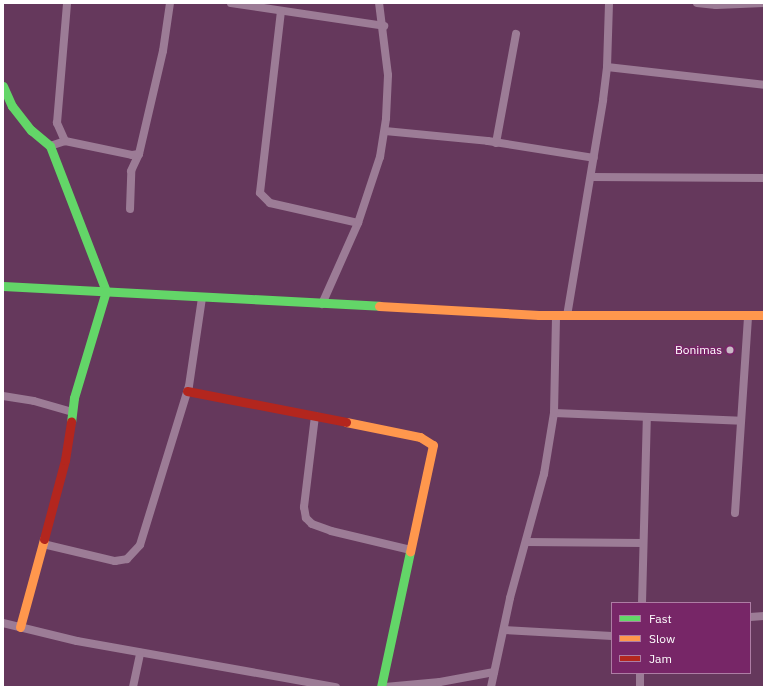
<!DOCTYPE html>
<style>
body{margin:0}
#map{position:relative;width:767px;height:690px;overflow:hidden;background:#65385c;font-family:"IBM Plex Sans",sans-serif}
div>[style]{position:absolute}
.street>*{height:8px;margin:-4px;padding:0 4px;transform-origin:4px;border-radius:4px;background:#9c7c96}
.fast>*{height:9px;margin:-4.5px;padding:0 4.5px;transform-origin:4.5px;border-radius:4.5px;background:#63d668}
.slow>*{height:9px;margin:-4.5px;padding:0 4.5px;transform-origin:4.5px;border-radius:4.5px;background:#ff974d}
.jam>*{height:9px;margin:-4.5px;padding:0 4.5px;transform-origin:4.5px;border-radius:4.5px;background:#b3261e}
.dots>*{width:11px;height:11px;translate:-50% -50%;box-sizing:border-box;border:2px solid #772667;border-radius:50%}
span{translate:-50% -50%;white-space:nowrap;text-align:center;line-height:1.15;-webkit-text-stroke:3px #772667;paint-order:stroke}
.poi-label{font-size:12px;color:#fff}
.right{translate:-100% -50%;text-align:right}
.frame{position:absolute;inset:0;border:4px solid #fff;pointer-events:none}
.legend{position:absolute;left:611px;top:602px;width:140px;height:72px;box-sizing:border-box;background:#772667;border:1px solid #ad7da4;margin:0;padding:5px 7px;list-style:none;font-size:12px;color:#fff}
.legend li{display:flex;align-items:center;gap:8px;height:20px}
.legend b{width:20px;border:1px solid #ad7da4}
</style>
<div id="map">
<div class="street">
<i style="left:231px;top:3px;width:155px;rotate:8.5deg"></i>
<i style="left:697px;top:3px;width:19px;rotate:6deg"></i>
<i style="left:716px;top:5px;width:48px;rotate:-2.4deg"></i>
<i style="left:281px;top:11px;width:183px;rotate:96.6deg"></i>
<i style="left:260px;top:193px;width:14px;rotate:45deg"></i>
<i style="left:270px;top:203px;width:90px;rotate:12.8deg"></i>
<i style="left:607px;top:67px;width:158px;rotate:6.5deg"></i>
<i style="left:385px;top:131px;width:103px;rotate:5.5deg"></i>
<i style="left:488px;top:141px;width:107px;rotate:9.1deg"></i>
<i style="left:65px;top:141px;width:20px;rotate:-114deg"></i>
<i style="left:57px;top:123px;width:120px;rotate:-85.2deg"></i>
<i style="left:496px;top:143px;width:111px;rotate:-79.6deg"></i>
<i style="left:50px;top:146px;width:16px;rotate:-18deg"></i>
<i style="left:65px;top:141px;width:68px;rotate:11.8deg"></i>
<i style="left:132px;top:155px;width:7px;rotate:-8deg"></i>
<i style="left:139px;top:154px;width:106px;rotate:-76.9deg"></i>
<i style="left:163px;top:51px;width:49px;rotate:-81.7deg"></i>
<i style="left:591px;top:177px;width:173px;rotate:0.3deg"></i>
<i style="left:130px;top:209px;width:38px;rotate:-88deg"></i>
<i style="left:131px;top:171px;width:19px;rotate:-65deg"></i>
<i style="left:322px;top:304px;width:89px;rotate:-66deg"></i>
<i style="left:358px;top:223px;width:70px;rotate:-71.6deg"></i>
<i style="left:380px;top:157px;width:39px;rotate:-81deg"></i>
<i style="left:386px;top:118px;width:43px;rotate:-87.3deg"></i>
<i style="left:388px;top:75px;width:73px;rotate:-97.1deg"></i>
<i style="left:567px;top:316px;width:219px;rotate:-80.5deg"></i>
<i style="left:603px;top:100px;width:33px;rotate:-83deg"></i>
<i style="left:607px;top:67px;width:64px;rotate:-88.2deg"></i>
<i style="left:3px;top:396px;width:31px;rotate:9deg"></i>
<i style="left:34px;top:401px;width:40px;rotate:16deg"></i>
<i style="left:554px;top:413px;width:187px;rotate:2.4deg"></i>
<i style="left:315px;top:416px;width:92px;rotate:96.9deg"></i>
<i style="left:304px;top:507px;width:11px;rotate:80deg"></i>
<i style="left:306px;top:518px;width:8px;rotate:45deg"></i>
<i style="left:312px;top:524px;width:20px;rotate:20deg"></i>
<i style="left:331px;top:531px;width:82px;rotate:13.4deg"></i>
<i style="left:735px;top:513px;width:197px;rotate:-86.2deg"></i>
<i style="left:526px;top:542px;width:117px;rotate:0.5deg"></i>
<i style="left:43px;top:544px;width:74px;rotate:13.3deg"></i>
<i style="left:115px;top:561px;width:12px;rotate:-9deg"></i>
<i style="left:127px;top:559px;width:19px;rotate:-47deg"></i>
<i style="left:140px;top:545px;width:166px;rotate:-72.9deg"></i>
<i style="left:189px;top:386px;width:89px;rotate:-81.6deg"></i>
<i style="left:642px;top:603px;width:186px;rotate:-88.5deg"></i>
<i style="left:750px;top:617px;width:14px;rotate:-4deg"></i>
<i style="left:3px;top:623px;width:76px;rotate:13.7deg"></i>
<i style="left:77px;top:641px;width:263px;rotate:10.1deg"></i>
<i style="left:504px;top:630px;width:108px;rotate:3.2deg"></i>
<i style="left:133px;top:687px;width:35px;rotate:-78deg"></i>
<i style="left:385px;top:687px;width:55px;rotate:-5.2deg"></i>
<i style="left:440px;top:682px;width:55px;rotate:-10.5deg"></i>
<i style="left:491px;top:687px;width:91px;rotate:-77.9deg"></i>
<i style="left:510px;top:598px;width:129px;rotate:-74.7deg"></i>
<i style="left:544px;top:474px;width:62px;rotate:-80.7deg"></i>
<i style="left:554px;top:413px;width:97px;rotate:-88.8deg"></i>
<i style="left:640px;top:687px;width:14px;rotate:-90deg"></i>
</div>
<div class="fast">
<i style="left:3px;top:86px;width:22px;rotate:66deg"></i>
<i style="left:12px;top:106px;width:31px;rotate:52deg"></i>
<i style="left:31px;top:130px;width:25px;rotate:40deg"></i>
<i style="left:50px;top:146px;width:155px;rotate:68.9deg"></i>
<i style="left:106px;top:291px;width:112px;rotate:106.7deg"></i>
<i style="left:74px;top:398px;width:23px;rotate:97deg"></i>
<i style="left:3px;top:286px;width:377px;rotate:3deg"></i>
<i style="left:381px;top:687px;width:138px;rotate:-77.9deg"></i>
</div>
<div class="slow">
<i style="left:379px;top:306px;width:160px;rotate:3.2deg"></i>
<i style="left:539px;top:315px;width:225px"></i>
<i style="left:346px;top:422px;width:76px;rotate:11.5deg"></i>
<i style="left:420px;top:437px;width:15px;rotate:32deg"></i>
<i style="left:433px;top:445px;width:109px;rotate:102.1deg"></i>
<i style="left:20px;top:627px;width:91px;rotate:-74.7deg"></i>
</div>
<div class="jam">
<i style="left:187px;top:391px;width:162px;rotate:11deg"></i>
<i style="left:44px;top:539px;width:82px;rotate:-75.1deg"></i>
<i style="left:65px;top:460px;width:39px;rotate:-81deg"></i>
</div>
<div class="dots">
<i style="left:730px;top:350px;background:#c9b9c6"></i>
</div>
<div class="poi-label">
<span class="right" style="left:722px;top:350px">Bonimas</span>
</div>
<div class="frame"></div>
<ul class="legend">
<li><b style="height:5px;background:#63d668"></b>Fast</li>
<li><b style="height:5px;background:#ff974d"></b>Slow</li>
<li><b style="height:5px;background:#b3261e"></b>Jam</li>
</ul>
</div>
